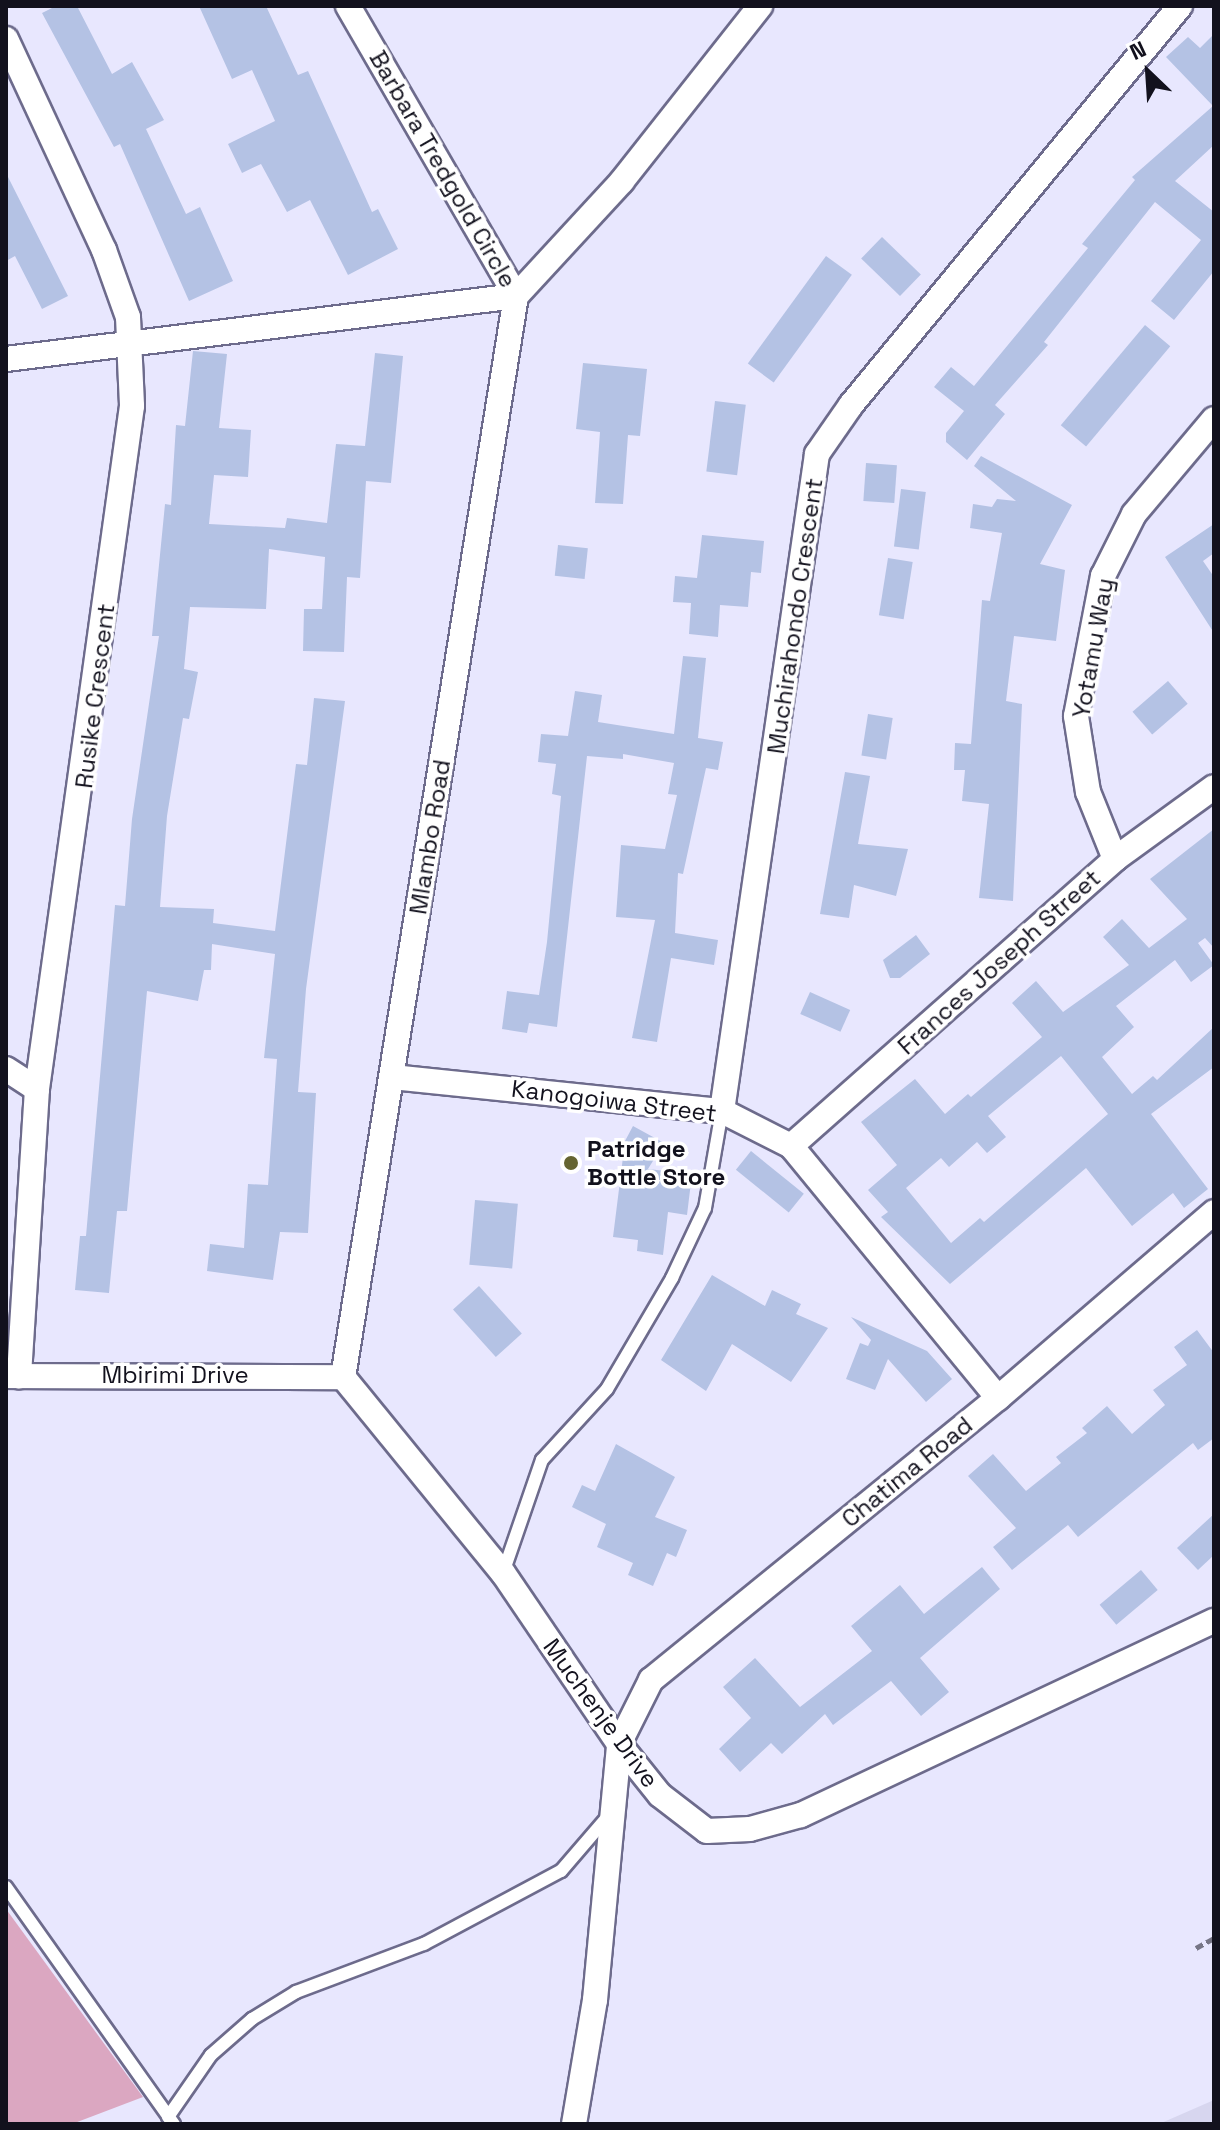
<!DOCTYPE html>
<style>
body{margin:0}
#map{position:relative;width:1220px;height:2130px;overflow:hidden;background:#e8e7fe;font-family:"Space Grotesk",sans-serif}
div>[style]{position:absolute}
.built>*{inset:0;background:#d7d6ef}
.green>*{inset:0;background:#dba7c1}
.building>*{inset:0;background:#b4c2e4;transform-origin:0 0}
.path>*{height:5px;margin-top:-2.5px;transform-origin:0;background:repeating-linear-gradient(90deg,#767586 0 8px,transparent 0 12px)}
.roads{filter:drop-shadow(2px 0 #6d6b8c) drop-shadow(-2px 0 #6d6b8c) drop-shadow(0 2px #6d6b8c) drop-shadow(0 -2px #6d6b8c)}
.service>*{height:12px;margin:-6px;padding:0 6px;transform-origin:6px;border-radius:6px;background:#fff}
.minor>*{height:24px;margin:-12px;padding:0 12px;transform-origin:12px;border-radius:12px;background:#fff}
.dots>*{width:22px;height:22px;translate:-50% -50%;box-sizing:border-box;border:4px solid #fff;border-radius:50%}
span{translate:-50% -50%;white-space:nowrap;text-align:center;line-height:1.15;-webkit-text-stroke:7px #fff;paint-order:stroke}
.street-label{font-size:24px;color:#12111d}
.poi-label{font-size:24px;color:#12111d;font-weight:700}
.left{translate:0 -50%;text-align:left}
.frame{position:absolute;inset:0;border:8px solid #12111d;pointer-events:none}
.north{position:absolute;left:1108px;top:32px;width:80px;height:80px;-webkit-text-stroke:6px #fff;paint-order:stroke;rotate:335deg;font-size:22px;font-weight:700;line-height:32px;text-align:center;color:#12111d}
.north::after{content:'';display:block;margin:auto;width:28px;height:36px;background:#12111d;clip-path:polygon(50% 0,100% 100%,50% 72%,0 100%)}
</style>
<div id="map">
<div class="built">
<i style="clip-path:polygon(1214px 2100px,1214px 2124px,1159px 2124px)"></i>
</div>
<div class="green">
<i style="clip-path:polygon(6px 1909px,143px 2097px,72px 2124px,6px 2124px)"></i>
</div>
<div class="building">
<i style="clip-path:polygon(56px 6px,77px 6px,112px 74px,132px 62px,164px 120px,146px 129px,186px 214px,200px 207px,233px 281px,189px 301px,120px 144px,114px 147px,42px 13px)"></i>
<i style="clip-path:polygon(199px 6px,266px 6px,298px 75px,308px 71px,372px 212px,378px 209px,398px 249px,348px 275px,310px 200px,287px 212px,261px 164px,242px 173px,228px 144px,275px 121px,252px 70px,232px 79px)"></i>
<i style="clip-path:polygon(1214px 34px,1214px 145px,1175px 181px,1214px 212px,1214px 271px,1174px 320px,1151px 301px,1201px 240px,1155px 202px,1044px 342px,1048px 345px,995px 405px,1005px 414px,967px 460px,946px 442px,946px 433px,964px 411px,934px 387px,951px 367px,974px 386px,1088px 248px,1082px 244px,1135px 180px,1132px 177px,1213px 106px,1166px 57px,1188px 37px,1200px 48px)"></i>
<i style="clip-path:polygon(6px 173px,68px 296px,42px 309px,15px 256px,6px 261px)"></i>
<i style="left:882px;top:237px;width:54px;height:30px;rotate:44deg"></i>
<i style="left:826px;top:256px;width:32px;height:133px;rotate:36deg"></i>
<i style="left:1145px;top:325px;width:33px;height:131px;rotate:40deg"></i>
<i style="clip-path:polygon(193px 351px,227px 354px,219px 428px,251px 430px,248px 477px,214px 475px,209px 524px,285px 528px,287px 518px,327px 523px,336px 444px,365px 446px,375px 353px,403px 356px,391px 483px,366px 481px,360px 578px,347px 577px,344px 652px,303px 651px,304px 609px,322px 609px,325px 557px,269px 549px,266px 609px,190px 607px,184px 669px,198px 672px,189px 719px,183px 718px,167px 816px,160px 907px,214px 909px,213px 923px,275px 931px,296px 764px,307px 765px,314px 698px,345px 701px,306px 989px,298px 1092px,316px 1093px,308px 1233px,280px 1232px,273px 1280px,207px 1271px,210px 1244px,244px 1248px,248px 1184px,268px 1185px,277px 1059px,264px 1058px,275px 954px,212px 944px,211px 970px,204px 970px,198px 1001px,147px 991px,127px 1211px,117px 1211px,109px 1293px,75px 1290px,80px 1236px,86px 1236px,115px 905px,125px 906px,132px 819px,159px 636px,152px 636px,165px 504px,171px 505px,176px 425px,185px 426px)"></i>
<i style="clip-path:polygon(583px 363px,647px 369px,640px 436px,628px 435px,623px 504px,595px 503px,600px 432px,576px 429px)"></i>
<i style="left:715px;top:401px;width:31px;height:71px;rotate:7deg"></i>
<i style="clip-path:polygon(981px 456px,1072px 505px,1040px 564px,1065px 570px,1056px 641px,1014px 636px,1006px 701px,1022px 704px,1013px 901px,979px 898px,989px 804px,962px 801px,965px 770px,954px 770px,955px 743px,971px 744px,982px 600px,990px 601px,1002px 533px,970px 528px,973px 504px,992px 507px,997px 499px,1016px 501px,974px 466px)"></i>
<i style="left:866px;top:463px;width:31px;height:38px;rotate:4deg"></i>
<i style="left:901px;top:489px;width:25px;height:58px;rotate:7deg"></i>
<i style="clip-path:polygon(1214px 524px,1214px 553px,1203px 561px,1214px 577px,1214px 633px,1165px 557px)"></i>
<i style="clip-path:polygon(702px 535px,764px 541px,761px 573px,751px 572px,748px 607px,720px 605px,718px 637px,689px 634px,691px 603px,673px 602px,675px 576px,697px 578px)"></i>
<i style="left:558px;top:545px;width:30px;height:31px;rotate:6deg"></i>
<i style="left:888px;top:558px;width:25px;height:58px;rotate:9deg"></i>
<i style="clip-path:polygon(683px 656px,706px 658px,698px 738px,723px 742px,718px 770px,706px 768px,683px 874px,678px 873px,675px 933px,718px 940px,714px 965px,671px 958px,657px 1042px,632px 1038px,655px 920px,616px 917px,621px 845px,665px 849px,677px 795px,668px 794px,674px 763px,623px 754px,623px 759px,587px 756px,557px 1027px,529px 1023px,527px 1033px,502px 1029px,507px 991px,539px 995px,547px 942px,561px 796px,552px 794px,556px 764px,538px 762px,541px 734px,568px 736px,575px 691px,602px 695px,598px 722px,674px 734px)"></i>
<i style="left:1168px;top:681px;width:30px;height:47px;rotate:49deg"></i>
<i style="left:868px;top:714px;width:25px;height:42px;rotate:9deg"></i>
<i style="clip-path:polygon(845px 772px,870px 776px,858px 844px,908px 849px,896px 896px,854px 885px,849px 918px,820px 914px)"></i>
<i style="clip-path:polygon(evenodd,1214px 829px,1214px 948px,1205px 938px,1198px 943px,1214px 965px,1191px 982px,1175px 960px,1116px 1006px,1134px 1027px,1102px 1057px,1132px 1094px,1153px 1076px,1157px 1080px,1214px 1027px,1214px 1067px,1151px 1114px,1208px 1189px,1184px 1208px,1173px 1193px,1132px 1226px,1086px 1168px,950px 1284px,881px 1217px,888px 1212px,868px 1190px,897px 1165px,861px 1122px,915px 1079px,945px 1114px,968px 1094px,971px 1097px,1042px 1037px,1012px 1003px,1036px 981px,1063px 1012px,1129px 965px,1103px 937px,1122px 919px,1149px 948px,1187px 919px,1150px 879px,1214px 829px,1061px 1056px,1108px 1114px,984px 1222px,980px 1218px,951px 1243px,906px 1188px,941px 1158px,949px 1167px,977px 1142px,987px 1153px,1006px 1137px,988px 1116px,1061px 1056px)"></i>
<i style="clip-path:polygon(916px 935px,930px 954px,900px 978px,890px 978px,883px 960px)"></i>
<i style="left:810px;top:992px;width:44px;height:24px;rotate:24deg"></i>
<i style="clip-path:polygon(633px 1126px,664px 1143px,648px 1169px,692px 1174px,687px 1215px,668px 1212px,663px 1255px,637px 1251px,638px 1240px,613px 1237px,625px 1141px)"></i>
<i style="left:751px;top:1151px;width:68px;height:24px;rotate:39deg"></i>
<i style="left:475px;top:1200px;width:43px;height:65px;rotate:5deg"></i>
<i style="clip-path:polygon(712px 1275px,765px 1306px,772px 1290px,801px 1304px,796px 1314px,828px 1328px,791px 1382px,732px 1344px,706px 1391px,661px 1360px)"></i>
<i style="left:479px;top:1286px;width:64px;height:35px;rotate:48deg"></i>
<i style="clip-path:polygon(851px 1317px,927px 1351px,952px 1379px,926px 1402px,888px 1359px,875px 1390px,846px 1379px,860px 1343px,868px 1346px,871px 1340px)"></i>
<i style="clip-path:polygon(1197px 1330px,1214px 1353px,1214px 1438px,1198px 1450px,1193px 1443px,1078px 1537px,1068px 1525px,1012px 1570px,993px 1547px,1016px 1528px,968px 1476px,993px 1454px,1026px 1491px,1061px 1463px,1056px 1457px,1087px 1433px,1082px 1428px,1107px 1406px,1132px 1434px,1165px 1405px,1153px 1390px,1187px 1365px,1174px 1347px)"></i>
<i style="clip-path:polygon(616px 1444px,675px 1477px,655px 1517px,687px 1530px,676px 1557px,667px 1553px,653px 1586px,628px 1575px,633px 1563px,597px 1547px,606px 1524px,572px 1507px,582px 1485px,595px 1491px)"></i>
<i style="clip-path:polygon(1214px 1514px,1214px 1555px,1198px 1570px,1177px 1548px)"></i>
<i style="clip-path:polygon(982px 1567px,1000px 1589px,920px 1658px,949px 1692px,921px 1716px,891px 1681px,833px 1725px,825px 1714px,782px 1754px,771px 1743px,740px 1772px,719px 1749px,751px 1718px,723px 1687px,755px 1658px,800px 1707px,872px 1651px,851px 1626px,900px 1585px,924px 1614px)"></i>
<i style="left:1141px;top:1570px;width:26px;height:54px;rotate:50deg"></i>
</div>
<div class="path">
<i style="left:1196px;top:1948px;width:21px;rotate:-29deg"></i>
</div>
<div class="roads">
<div class="service">
<i style="left:503px;top:1573px;width:120px;rotate:-71deg"></i>
<i style="left:542px;top:1460px;width:96px;rotate:-47.5deg"></i>
<i style="left:607px;top:1389px;width:129px;rotate:-59.6deg"></i>
<i style="left:672px;top:1278px;width:77px;rotate:-64.8deg"></i>
<i style="left:705px;top:1208px;width:98px;rotate:-80.1deg"></i>
<i style="left:6px;top:1887px;width:291px;rotate:54.7deg"></i>
<i style="left:168px;top:2117px;width:75px;rotate:-55.3deg"></i>
<i style="left:211px;top:2055px;width:55px;rotate:-41.3deg"></i>
<i style="left:252px;top:2019px;width:52px;rotate:-31.5deg"></i>
<i style="left:296px;top:1992px;width:137px;rotate:-20.6deg"></i>
<i style="left:424px;top:1944px;width:155px;rotate:-28.1deg"></i>
<i style="left:561px;top:1871px;width:75px;rotate:-49.3deg"></i>
</div>
<div class="minor">
<i style="left:348px;top:6px;width:335px;rotate:59.9deg"></i>
<i style="left:516px;top:296px;width:156px;rotate:-47.3deg"></i>
<i style="left:622px;top:181px;width:223px;rotate:-51.7deg"></i>
<i style="left:6px;top:39px;width:233px;rotate:65.1deg"></i>
<i style="left:104px;top:250px;width:71px;rotate:70.3deg"></i>
<i style="left:128px;top:317px;width:89px;rotate:87.4deg"></i>
<i style="left:132px;top:406px;width:690px;rotate:97.92deg"></i>
<i style="left:37px;top:1089px;width:288px;rotate:93.6deg"></i>
<i style="left:6px;top:359px;width:514px;rotate:-7.04deg"></i>
<i style="left:516px;top:296px;width:1095px;rotate:99.09deg"></i>
<i style="left:1115px;top:859px;width:72px;rotate:-111.9deg"></i>
<i style="left:1088px;top:792px;width:77px;rotate:-99deg"></i>
<i style="left:1076px;top:716px;width:143px;rotate:-79.1deg"></i>
<i style="left:1103px;top:576px;width:69px;rotate:-63.4deg"></i>
<i style="left:1134px;top:514px;width:124px;rotate:-49.9deg"></i>
<i style="left:6px;top:1069px;width:37px;rotate:33deg"></i>
<i style="left:392px;top:1077px;width:332px;rotate:5.9deg"></i>
<i style="left:722px;top:1111px;width:77px;rotate:26.9deg"></i>
<i style="left:791px;top:1146px;width:326px;rotate:50.6deg"></i>
<i style="left:722px;top:1111px;width:664px;rotate:-81.77deg"></i>
<i style="left:817px;top:454px;width:60px;rotate:-55.2deg"></i>
<i style="left:851px;top:405px;width:517px;rotate:-50.49deg"></i>
<i style="left:791px;top:1146px;width:433px;rotate:-41.5deg"></i>
<i style="left:1115px;top:859px;width:122px;rotate:-36deg"></i>
<i style="left:6px;top:1376px;width:337px;rotate:0.2deg"></i>
<i style="left:343px;top:1377px;width:253px;rotate:50.8deg"></i>
<i style="left:503px;top:1573px;width:207px;rotate:55.8deg"></i>
<i style="left:619px;top:1744px;width:65px;rotate:51.2deg"></i>
<i style="left:660px;top:1795px;width:59px;rotate:37.5deg"></i>
<i style="left:707px;top:1831px;width:43px;rotate:-2.7deg"></i>
<i style="left:750px;top:1829px;width:53px;rotate:-15.4deg"></i>
<i style="left:801px;top:1815px;width:456px;rotate:-25.2deg"></i>
<i style="left:574px;top:2124px;width:126px;rotate:-80.4deg"></i>
<i style="left:595px;top:2000px;width:257px;rotate:-84.6deg"></i>
<i style="left:619px;top:1744px;width:72px;rotate:-63.4deg"></i>
<i style="left:651px;top:1680px;width:447px;rotate:-39.1deg"></i>
<i style="left:998px;top:1398px;width:285px;rotate:-40.7deg"></i>
</div>
</div>
<div class="dots">
<i style="left:571px;top:1163px;background:#656431"></i>
</div>
<div class="street-label">
<span style="left:443px;top:169px;rotate:60deg">Barbara Tredgold Circle</span>
<span style="left:795px;top:616px;rotate:-82deg">Muchirahondo Crescent</span>
<span style="left:1093px;top:648px;rotate:-80deg">Yotamu Way</span>
<span style="left:95px;top:696px;rotate:-83deg">Rusike Crescent</span>
<span style="left:430px;top:837px;rotate:-81deg">Mlambo Road</span>
<span style="left:999px;top:962px;rotate:-42deg">Frances Joseph Street</span>
<span style="left:614px;top:1101px;rotate:7deg">Kanogoiwa Street</span>
<span style="left:175px;top:1375px">Mbirimi Drive</span>
<span style="left:907px;top:1472px;rotate:-39deg">Chatima Road</span>
<span style="left:601px;top:1713px;rotate:54deg">Muchenje Drive</span>
</div>
<div class="poi-label">
<span class="left" style="left:587px;top:1163px">Patridge<br>Bottle Store</span>
</div>
<div class="frame"></div>
<div class="north">N</div>
</div>
